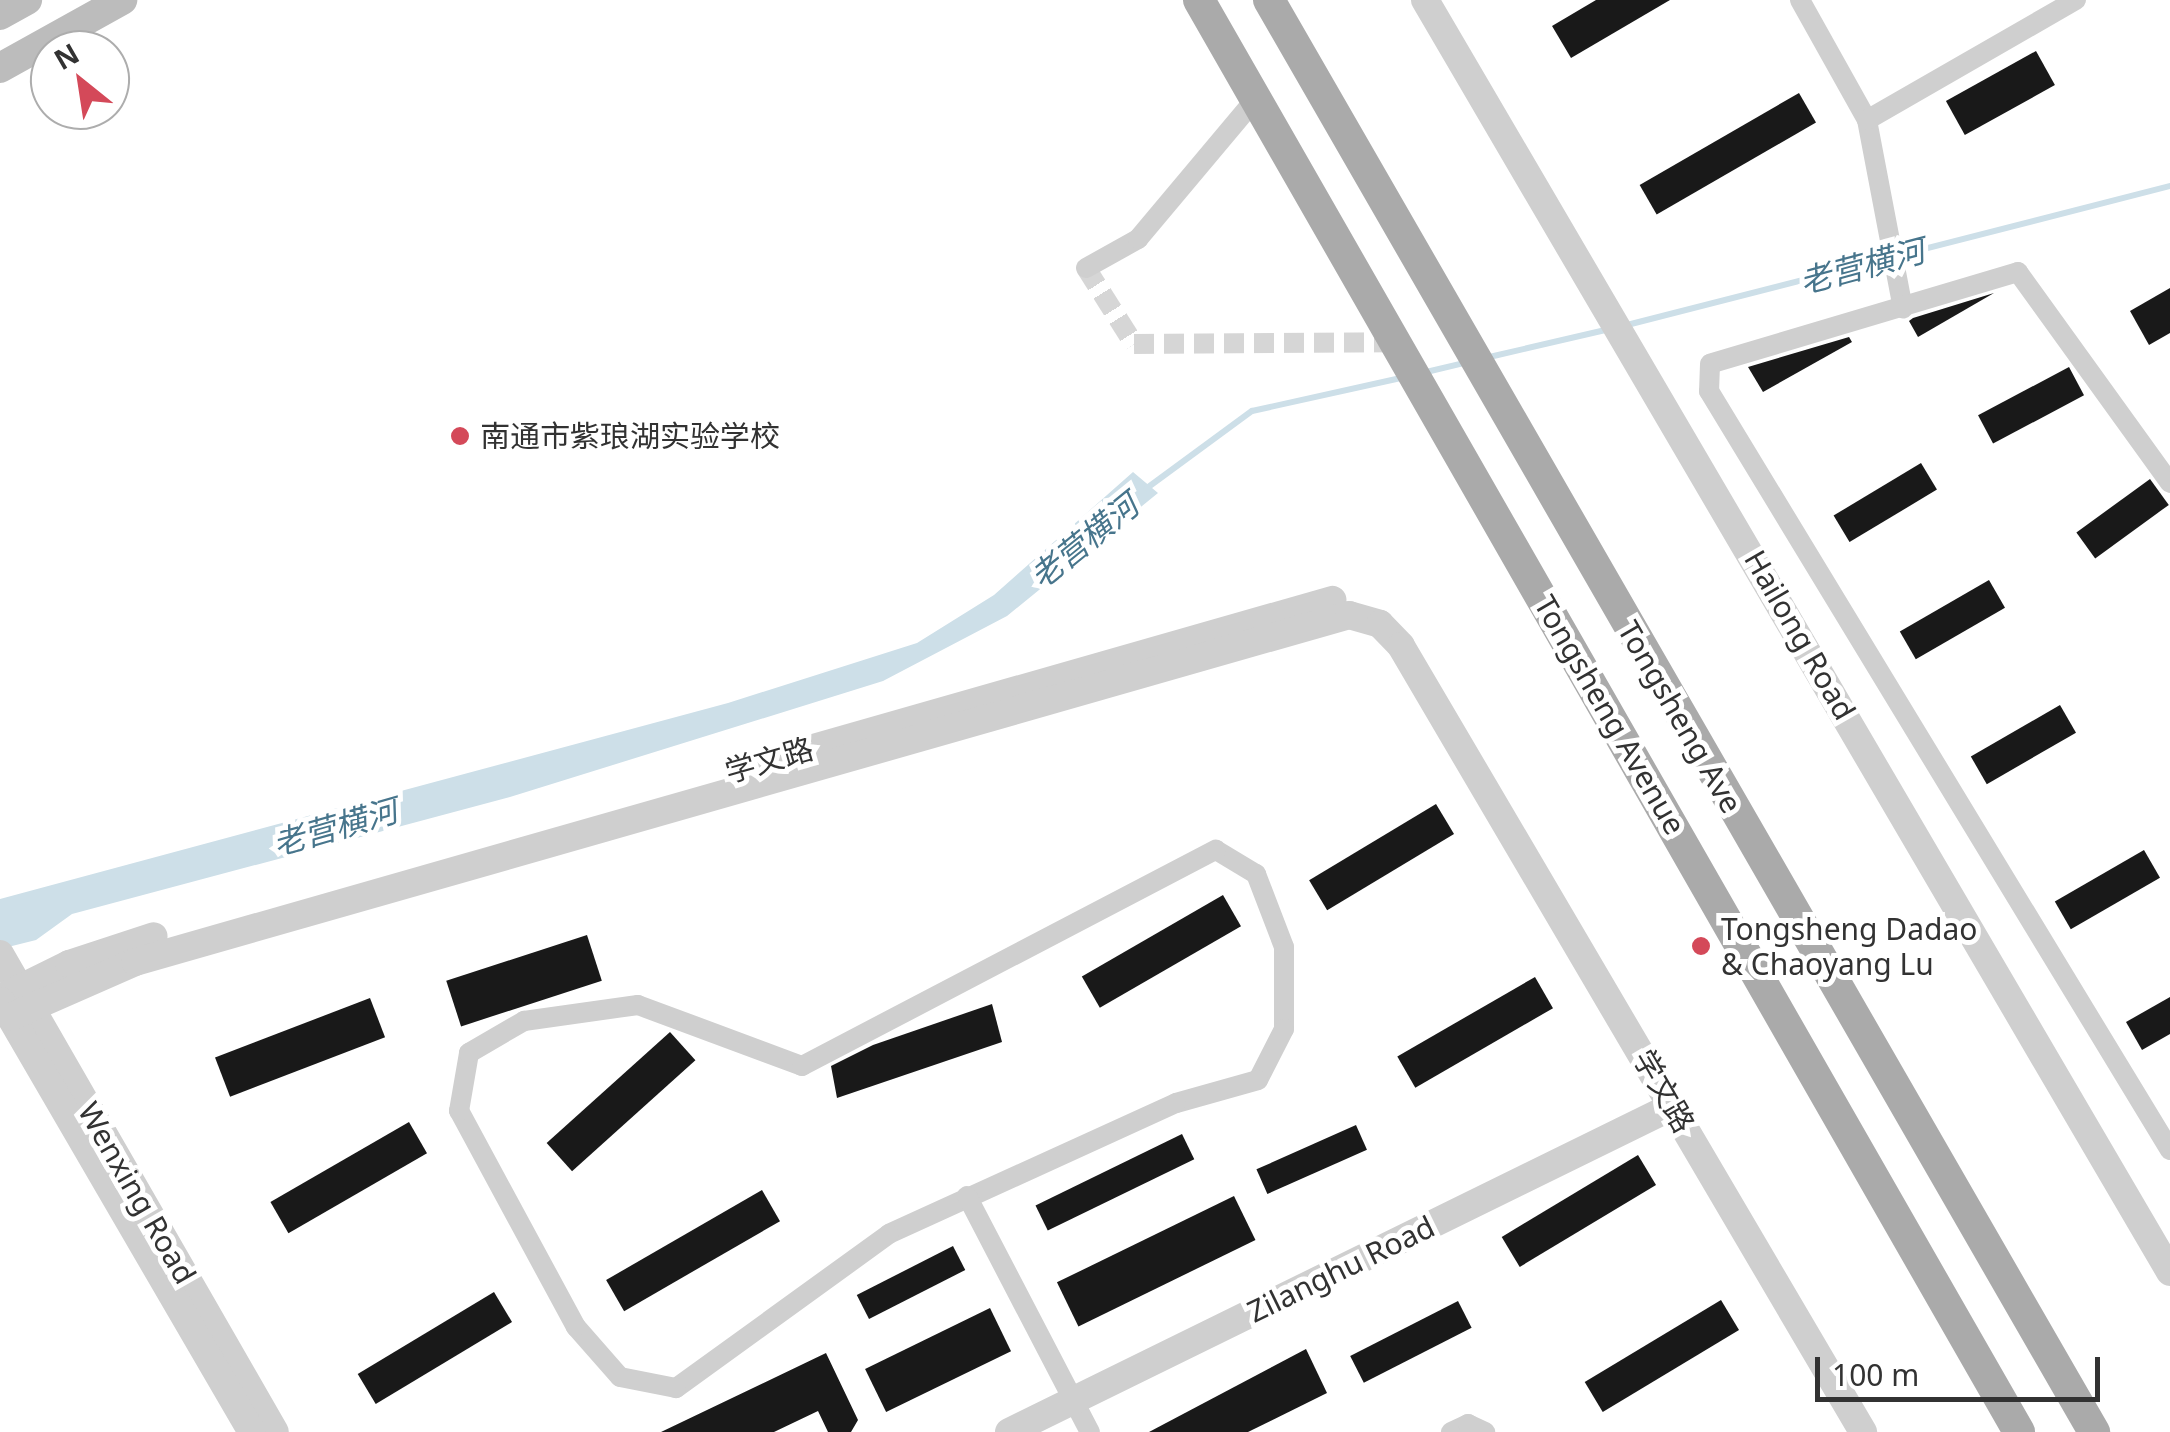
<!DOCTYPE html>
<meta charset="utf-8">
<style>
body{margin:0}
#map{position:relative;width:2170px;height:1432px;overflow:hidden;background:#fff;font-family:"Noto Sans","Noto Sans SC",sans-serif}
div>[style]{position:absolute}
.water>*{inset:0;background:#cddfe8}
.stream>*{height:6px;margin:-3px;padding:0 3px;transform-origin:3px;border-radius:3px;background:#cddfe8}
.building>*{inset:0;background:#191919;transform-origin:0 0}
.minor-tunnel>*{height:20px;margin-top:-10px;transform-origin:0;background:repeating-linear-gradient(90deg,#d6d6d6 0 20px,transparent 0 30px)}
.minor>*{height:20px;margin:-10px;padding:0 10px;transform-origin:10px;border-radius:10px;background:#cfcfcf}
.tertiary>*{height:28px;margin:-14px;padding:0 14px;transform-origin:14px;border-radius:14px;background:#cfcfcf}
.secondary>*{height:30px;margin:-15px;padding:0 15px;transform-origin:15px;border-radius:15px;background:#bcbcbc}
.primary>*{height:32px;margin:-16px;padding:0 16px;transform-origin:16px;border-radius:16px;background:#aaa}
.dots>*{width:28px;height:28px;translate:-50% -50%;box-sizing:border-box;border:5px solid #fff;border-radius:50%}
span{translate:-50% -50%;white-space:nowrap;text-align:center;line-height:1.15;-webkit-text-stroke:10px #fff;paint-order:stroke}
.poi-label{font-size:30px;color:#323232}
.left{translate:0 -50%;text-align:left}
.street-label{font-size:30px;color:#323232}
.water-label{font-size:32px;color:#47758c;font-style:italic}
.north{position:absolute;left:30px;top:30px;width:100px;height:100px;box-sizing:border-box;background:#fff;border:2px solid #adadad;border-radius:50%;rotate:330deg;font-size:28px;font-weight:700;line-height:40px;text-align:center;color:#323232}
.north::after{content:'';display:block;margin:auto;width:35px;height:45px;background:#d44959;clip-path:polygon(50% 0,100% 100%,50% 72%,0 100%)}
.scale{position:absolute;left:1815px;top:1357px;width:285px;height:45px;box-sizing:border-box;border:5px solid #323232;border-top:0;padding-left:12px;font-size:30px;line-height:35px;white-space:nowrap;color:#323232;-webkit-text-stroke:8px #fff;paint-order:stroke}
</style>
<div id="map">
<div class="water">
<i style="clip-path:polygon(1133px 472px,1158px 493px,1007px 616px,883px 681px,510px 797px,72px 914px,36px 940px,0 949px,0 899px,728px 703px,917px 643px,994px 595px)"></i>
</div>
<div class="stream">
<i style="left:1627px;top:325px;width:561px;rotate:-14.36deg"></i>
<i style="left:1485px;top:358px;width:128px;rotate:-13.1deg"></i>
<i style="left:1422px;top:373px;width:47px;rotate:-13.4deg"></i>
<i style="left:1147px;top:488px;width:130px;rotate:-36.3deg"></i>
<i style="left:1252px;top:411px;width:157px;rotate:-12.5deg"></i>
</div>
<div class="building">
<i style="clip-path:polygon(1596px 0,1670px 0,1571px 58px,1552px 26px)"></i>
<i style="left:2036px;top:51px;width:39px;height:103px;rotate:61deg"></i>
<i style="left:1799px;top:93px;width:34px;height:184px;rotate:60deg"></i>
<i style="clip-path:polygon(2170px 288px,2170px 333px,2149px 345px,2130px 311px)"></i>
<i style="clip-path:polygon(1994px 293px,1918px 337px,1909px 321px,1913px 318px)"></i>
<i style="clip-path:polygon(1849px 337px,1852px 342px,1763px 392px,1748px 367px)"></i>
<i style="left:2069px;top:367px;width:32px;height:103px;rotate:62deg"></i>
<i style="left:1921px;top:463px;width:31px;height:102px;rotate:59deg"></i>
<i style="left:2150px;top:479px;width:32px;height:91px;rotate:54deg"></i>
<i style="left:1989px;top:580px;width:32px;height:103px;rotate:60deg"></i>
<i style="left:2060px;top:705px;width:32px;height:103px;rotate:60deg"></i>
<i style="left:1436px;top:804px;width:35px;height:148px;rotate:59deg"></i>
<i style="left:2144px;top:850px;width:32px;height:103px;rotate:60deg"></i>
<i style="left:1223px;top:895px;width:36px;height:163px;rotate:60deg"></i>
<i style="left:587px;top:935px;width:48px;height:148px;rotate:72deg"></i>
<i style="left:1535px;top:977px;width:36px;height:159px;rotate:60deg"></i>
<i style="clip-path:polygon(2170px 997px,2170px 1034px,2142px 1050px,2126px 1022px)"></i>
<i style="left:370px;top:998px;width:42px;height:166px;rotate:69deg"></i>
<i style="clip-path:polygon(992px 1004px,1002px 1042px,837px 1098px,831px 1066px,873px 1045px)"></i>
<i style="left:670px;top:1032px;width:38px;height:166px;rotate:48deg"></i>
<i style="left:409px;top:1122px;width:36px;height:160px;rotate:60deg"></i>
<i style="left:1356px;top:1125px;width:27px;height:109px;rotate:66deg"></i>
<i style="left:1182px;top:1134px;width:28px;height:163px;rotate:64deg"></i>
<i style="left:1638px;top:1155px;width:35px;height:159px;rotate:59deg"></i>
<i style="left:762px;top:1190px;width:36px;height:180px;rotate:60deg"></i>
<i style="left:1234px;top:1196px;width:49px;height:197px;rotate:64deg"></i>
<i style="left:953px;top:1246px;width:27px;height:108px;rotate:63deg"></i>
<i style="left:494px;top:1292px;width:35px;height:159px;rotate:59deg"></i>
<i style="left:1721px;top:1300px;width:35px;height:159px;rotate:59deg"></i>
<i style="left:1458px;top:1301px;width:30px;height:121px;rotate:63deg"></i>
<i style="left:990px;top:1308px;width:48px;height:139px;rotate:64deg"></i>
<i style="clip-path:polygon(1306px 1349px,1327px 1393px,1248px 1432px,1149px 1432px)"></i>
<i style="clip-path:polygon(826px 1353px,858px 1420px,851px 1432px,828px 1432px,818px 1411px,774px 1432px,661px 1432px)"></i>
</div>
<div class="minor-tunnel">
<i style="left:1086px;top:268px;width:90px;rotate:57.7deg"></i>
<i style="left:1134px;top:344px;width:262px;rotate:-0.4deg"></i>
</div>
<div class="minor">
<i style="left:1800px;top:0;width:137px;rotate:60.8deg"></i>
<i style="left:1867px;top:120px;width:192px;rotate:79.2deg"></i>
<i style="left:1867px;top:120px;width:241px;rotate:-29.9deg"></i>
<i style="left:1086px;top:268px;width:60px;rotate:-29.1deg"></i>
<i style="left:1138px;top:239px;width:185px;rotate:-50deg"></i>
<i style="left:2170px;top:483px;width:260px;rotate:-125.8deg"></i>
<i style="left:2018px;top:272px;width:321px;rotate:163.4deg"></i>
<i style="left:1710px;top:364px;width:27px;rotate:92deg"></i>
<i style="left:1709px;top:391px;width:888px;rotate:58.73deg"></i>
<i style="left:1216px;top:850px;width:47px;rotate:31deg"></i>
<i style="left:1256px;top:874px;width:78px;rotate:69deg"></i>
<i style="left:1284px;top:947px;width:82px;rotate:90deg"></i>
<i style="left:1284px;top:1029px;width:57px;rotate:117deg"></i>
<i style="left:1258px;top:1080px;width:85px;rotate:164.3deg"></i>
<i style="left:1176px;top:1103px;width:315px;rotate:155.5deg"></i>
<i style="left:889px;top:1234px;width:263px;rotate:144.1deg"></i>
<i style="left:676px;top:1388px;width:57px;rotate:-168.9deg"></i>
<i style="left:620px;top:1377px;width:67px;rotate:-131.3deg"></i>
<i style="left:576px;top:1327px;width:246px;rotate:-118.4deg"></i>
<i style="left:459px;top:1111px;width:59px;rotate:-80.2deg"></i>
<i style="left:469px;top:1053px;width:64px;rotate:-30.2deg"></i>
<i style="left:524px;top:1021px;width:115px;rotate:-8deg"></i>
<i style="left:638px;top:1005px;width:175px;rotate:20.4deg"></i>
<i style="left:802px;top:1066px;width:467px;rotate:-27.6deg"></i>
<i style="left:967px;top:1196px;width:266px;rotate:62.5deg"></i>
<i style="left:1451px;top:1432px;width:19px;rotate:-25deg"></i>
<i style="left:1468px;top:1424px;width:19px;rotate:25deg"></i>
</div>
<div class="tertiary">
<i style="left:1425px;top:0;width:1474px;rotate:59.64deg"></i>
<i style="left:768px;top:761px;width:587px;rotate:-15.93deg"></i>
<i style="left:0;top:954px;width:551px;rotate:60.09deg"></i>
<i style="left:0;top:998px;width:77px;rotate:-26.2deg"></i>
<i style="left:69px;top:964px;width:89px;rotate:-18.2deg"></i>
<i style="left:1px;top:1001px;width:499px;rotate:59.8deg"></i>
<i style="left:10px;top:1017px;width:137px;rotate:-23.7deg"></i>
<i style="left:135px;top:962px;width:1263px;rotate:-15.95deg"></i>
<i style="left:1349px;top:615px;width:32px;rotate:16deg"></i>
<i style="left:1380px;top:624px;width:30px;rotate:46deg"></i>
<i style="left:1401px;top:646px;width:912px;rotate:59.55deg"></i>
<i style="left:1009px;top:1432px;width:740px;rotate:-26.15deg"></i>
</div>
<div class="secondary">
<i style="left:0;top:15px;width:31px;rotate:-29deg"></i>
<i style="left:0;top:68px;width:140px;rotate:-29.1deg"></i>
</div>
<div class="primary">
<i style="left:1199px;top:0;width:1650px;rotate:60.2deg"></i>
<i style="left:1269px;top:0;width:1653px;rotate:60.05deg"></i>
</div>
<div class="dots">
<i style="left:460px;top:436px;background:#d44959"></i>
<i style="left:1701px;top:946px;background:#d44959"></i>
</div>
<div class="poi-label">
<span class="left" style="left:480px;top:436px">南通市紫琅湖实验学校</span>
<span class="left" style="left:1721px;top:946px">Tongsheng Dadao<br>&amp; Chaoyang Lu</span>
</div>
<div class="street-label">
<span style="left:1800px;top:635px;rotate:60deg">Hailong Road</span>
<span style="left:1610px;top:715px;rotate:60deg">Tongsheng Avenue</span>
<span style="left:1680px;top:717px;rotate:60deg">Tongsheng Ave</span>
<span style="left:769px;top:760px;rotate:-16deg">学文路</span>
<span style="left:1664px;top:1091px;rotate:60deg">学文路</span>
<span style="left:137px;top:1193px;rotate:60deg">Wenxing Road</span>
<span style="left:1341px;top:1269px;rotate:-26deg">Zilanghu Road</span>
</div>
<div class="water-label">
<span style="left:1862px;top:266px;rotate:-15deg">老营横河</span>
<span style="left:1084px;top:541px;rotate:-39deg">老营横河</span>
<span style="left:335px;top:827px;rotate:-16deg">老营横河</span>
</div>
<div class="north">N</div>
<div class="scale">100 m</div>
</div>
